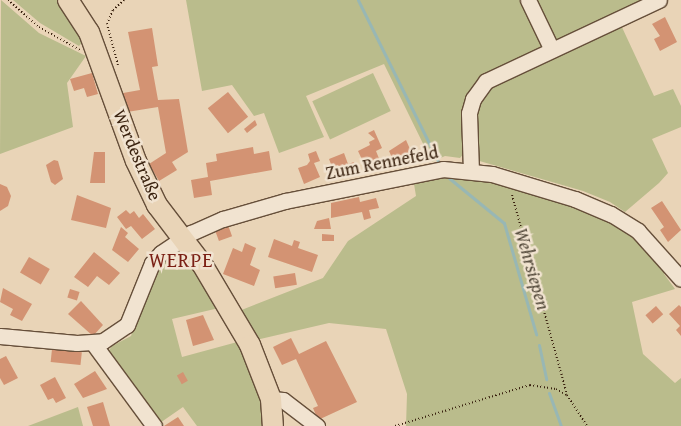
<!DOCTYPE html>
<meta charset="utf-8">
<style>
body{margin:0}
#map{position:relative;width:681px;height:426px;overflow:hidden;background:#e9d4b7;font-family:"Gentium Book Plus",serif}
div>[style]{position:absolute}
.green>*{inset:0;background:#babc8c;transform-origin:0 0}
.stream>*{height:3px;margin:-1.5px;padding:0 1.5px;transform-origin:1.5px;border-radius:1.5px;background:#98b7b4}
.building>*{inset:0;background:#d39373;transform-origin:0 0}
.path>*{height:2px;margin-top:-1px;transform-origin:0;background:repeating-linear-gradient(90deg,#3b2310 0 1px,transparent 0 3.5px)}
.roads{filter:drop-shadow(1px 0 #664f3a) drop-shadow(-1px 0 #664f3a) drop-shadow(0 1px #664f3a) drop-shadow(0 -1px #664f3a)}
.minor>*{height:15px;margin:-7.5px;padding:0 7.5px;transform-origin:7.5px;border-radius:7.5px;background:#f1e3d0}
.major>*{height:20px;margin:-10px;padding:0 10px;transform-origin:10px;border-radius:10px;background:#e9d4b7}
span{translate:-50% -50%;white-space:nowrap;text-align:center;line-height:1.15;-webkit-text-stroke:5px #f1e3d0;paint-order:stroke}
.street-label{font-size:18px;color:#3b2310}
.water-label{font-size:19px;color:#524839;font-style:italic}
.quarter-label{font-size:20px;color:#7a1f14;letter-spacing:1px}
</style>
<div id="map">
<div class="green">
<i style="clip-path:polygon(1px 0,39px 33px,86px 56px,67px 83px,73px 127px,0 154px)"></i>
<i style="clip-path:polygon(13px 0,60px 0,86px 38px,79px 46px,40px 23px)"></i>
<i style="clip-path:polygon(186px 0,649px 0,564px 40px,554px 39px,543px 45px,540px 52px,485px 79px,465px 152px,460px 158px,445px 156px,432px 162px,384px 64px,306px 96px,324px 137px,279px 153px,264px 113px,254px 116px,232px 85px,202px 91px)"></i>
<i style="clip-path:polygon(620px 23px,654px 96px,673px 89px,681px 106px,681px 127px,652px 139px,668px 173px,659px 183px,625px 212px,610px 202px,583px 191px,476px 160px,473px 119px,484px 89px)"></i>
<i style="left:373px;top:73px;width:42px;height:67px;rotate:65deg"></i>
<i style="clip-path:polygon(450px 175px,482px 177px,595px 212px,635px 238px,666px 271px,664px 274px,675px 289px,632px 302px,643px 354px,675px 383px,681px 378px,681px 426px,406px 426px,407px 394px,386px 329px,329px 323px,256px 340px,239px 311px,323px 278px,348px 241px,416px 196px,413px 178px)"></i>
<i style="clip-path:polygon(176px 252px,187px 253px,219px 308px,172px 319px,182px 357px,241px 341px,261px 379px,266px 426px,197px 426px,183px 407px,157px 425px,106px 355px,112px 346px,131px 336px,153px 275px,165px 258px)"></i>
<i style="clip-path:polygon(78px 407px,83px 426px,28px 426px)"></i>
</div>
<div class="stream">
<i style="left:358px;top:0;width:180px;rotate:63.6deg"></i>
<i style="left:449px;top:178px;width:71px;rotate:39.3deg"></i>
<i style="left:504px;top:223px;width:116px;rotate:73.9deg"></i>
<i style="left:539px;top:345px;width:35px;rotate:78deg"></i>
<i style="left:549px;top:393px;width:35px;rotate:70deg"></i>
</div>
<div class="building">
<i style="clip-path:polygon(665px 17px,677px 42px,660px 51px,654px 39px,660px 36px,652px 24px)"></i>
<i style="clip-path:polygon(152px 28px,158px 66px,152px 67px,158px 100px,179px 99px,188px 152px,172px 162px,177px 170px,159px 181px,149px 164px,166px 153px,158px 107px,127px 112px,123px 93px,140px 90px,128px 32px)"></i>
<i style="clip-path:polygon(92px 73px,98px 94px,87px 97px,84px 88px,74px 91px,70px 79px)"></i>
<i style="left:228px;top:92px;width:32px;height:26px;rotate:51deg"></i>
<i style="clip-path:polygon(255px 120px,257px 125px,247px 133px,244px 129px)"></i>
<i style="clip-path:polygon(374px 130px,382px 148px,376px 151px,380px 161px,366px 168px,358px 151px,370px 145px,369px 142px,375px 139px,368px 133px)"></i>
<i style="clip-path:polygon(406px 140px,413px 156px,394px 162px,389px 151px)"></i>
<i style="clip-path:polygon(253px 147px,254px 154px,269px 151px,272px 170px,210px 181px,212px 195px,194px 198px,191px 180px,208px 177px,206px 163px,217px 161px,216px 154px)"></i>
<i style="clip-path:polygon(316px 151px,320px 161px,314px 163px,320px 177px,304px 184px,298px 168px,307px 165px,310px 161px,308px 154px)"></i>
<i style="clip-path:polygon(94px 152px,105px 152px,105px 183px,90px 183px)"></i>
<i style="clip-path:polygon(344px 153px,348px 164px,354px 162px,358px 171px,336px 177px,329px 159px)"></i>
<i style="clip-path:polygon(54px 160px,58px 161px,63px 179px,55px 185px,51px 182px,46px 165px)"></i>
<i style="clip-path:polygon(0 184px,7px 187px,11px 196px,8px 206px,0 211px)"></i>
<i style="clip-path:polygon(77px 195px,111px 208px,106px 228px,71px 220px)"></i>
<i style="clip-path:polygon(359px 197px,360px 202px,376px 198px,379px 208px,369px 210px,371px 218px,364px 220px,362px 212px,331px 218px,331px 203px)"></i>
<i style="clip-path:polygon(662px 201px,681px 230px,668px 242px,660px 230px,664px 227px,651px 208px)"></i>
<i style="clip-path:polygon(126px 210px,130px 214px,134px 211px,139px 218px,143px 214px,155px 229px,142px 239px,131px 226px,126px 229px,117px 217px)"></i>
<i style="clip-path:polygon(329px 218px,331px 229px,314px 229px,317px 221px)"></i>
<i style="left:228px;top:225px;width:12px;height:14px;rotate:70deg"></i>
<i style="clip-path:polygon(121px 227px,128px 233px,125px 237px,139px 249px,128px 262px,112px 250px)"></i>
<i style="clip-path:polygon(322px 234px,334px 235px,334px 241px,322px 241px)"></i>
<i style="clip-path:polygon(274px 239px,292px 246px,294px 240px,300px 242px,298px 248px,318px 255px,312px 272px,268px 257px)"></i>
<i style="clip-path:polygon(245px 243px,256px 248px,250px 265px,260px 270px,254px 286px,223px 274px,233px 248px,242px 252px)"></i>
<i style="clip-path:polygon(94px 252px,120px 273px,109px 285px,97px 276px,88px 287px,74px 277px)"></i>
<i style="left:29px;top:257px;width:24px;height:18px;rotate:30deg"></i>
<i style="left:295px;top:273px;width:12px;height:22px;rotate:81deg"></i>
<i style="clip-path:polygon(3px 288px,32px 304px,22px 321px,10px 315px,13px 309px,0 302px)"></i>
<i style="left:70px;top:289px;width:10px;height:9px;rotate:17deg"></i>
<i style="clip-path:polygon(81px 301px,103px 325px,93px 336px,68px 314px)"></i>
<i style="clip-path:polygon(679px 305px,681px 307px,681px 336px,676px 330px,680px 326px,669px 314px)"></i>
<i style="left:656px;top:306px;width:11px;height:14px;rotate:49deg"></i>
<i style="clip-path:polygon(203px 315px,214px 340px,193px 346px,186px 320px)"></i>
<i style="clip-path:polygon(291px 338px,299px 354px,326px 341px,357px 402px,318px 420px,313px 408px,318px 406px,296px 359px,282px 365px,273px 347px)"></i>
<i style="left:52px;top:349px;width:30px;height:13px;rotate:6deg"></i>
<i style="clip-path:polygon(6px 356px,18px 378px,4px 385px,0 378px,0 359px)"></i>
<i style="clip-path:polygon(95px 371px,107px 389px,83px 398px,74px 384px)"></i>
<i style="left:183px;top:372px;width:10px;height:7px;rotate:61deg"></i>
<i style="clip-path:polygon(55px 377px,66px 398px,56px 403px,53px 398px,48px 400px,40px 385px)"></i>
<i style="clip-path:polygon(103px 402px,110px 426px,93px 426px,87px 407px)"></i>
<i style="clip-path:polygon(178px 417px,184px 426px,164px 426px)"></i>
</div>
<div class="path">
<i style="left:8px;top:0;width:41px;rotate:41.1deg"></i>
<i style="left:39px;top:27px;width:47px;rotate:29.3deg"></i>
<i style="left:118px;top:65px;width:42px;rotate:-105deg"></i>
<i style="left:107px;top:24px;width:15px;rotate:-67deg"></i>
<i style="left:113px;top:10px;width:15px;rotate:-42deg"></i>
<i style="left:512px;top:195px;width:207px;rotate:74.6deg"></i>
<i style="left:395px;top:426px;width:141px;rotate:-16.9deg"></i>
<i style="left:530px;top:385px;width:26px;rotate:9deg"></i>
<i style="left:556px;top:389px;width:13px;rotate:29deg"></i>
<i style="left:567px;top:395px;width:37px;rotate:57deg"></i>
</div>
<div class="roads">
<div class="minor">
<i style="left:528px;top:0;width:55px;rotate:64.4deg"></i>
<i style="left:471px;top:171px;width:58px;rotate:-92deg"></i>
<i style="left:469px;top:113px;width:15px;rotate:-74deg"></i>
<i style="left:473px;top:99px;width:22px;rotate:-54deg"></i>
<i style="left:486px;top:81px;width:191px;rotate:-25.1deg"></i>
<i style="left:0;top:336px;width:77px;rotate:5.2deg"></i>
<i style="left:77px;top:343px;width:26px;rotate:-4deg"></i>
<i style="left:103px;top:341px;width:29px;rotate:-34deg"></i>
<i style="left:127px;top:325px;width:67px;rotate:-68deg"></i>
<i style="left:152px;top:263px;width:13px;rotate:-48deg"></i>
<i style="left:161px;top:253px;width:36px;rotate:-34deg"></i>
<i style="left:191px;top:233px;width:35px;rotate:-24deg"></i>
<i style="left:223px;top:219px;width:65px;rotate:-16.2deg"></i>
<i style="left:285px;top:201px;width:161px;rotate:-11.4deg"></i>
<i style="left:443px;top:169px;width:49px;rotate:5.8deg"></i>
<i style="left:492px;top:174px;width:87px;rotate:16.8deg"></i>
<i style="left:575px;top:199px;width:39px;rotate:23deg"></i>
<i style="left:611px;top:214px;width:32px;rotate:32deg"></i>
<i style="left:638px;top:231px;width:64px;rotate:48.1deg"></i>
<i style="left:93px;top:343px;width:103px;rotate:53.7deg"></i>
<i style="left:271px;top:399px;width:12px;rotate:5deg"></i>
<i style="left:283px;top:400px;width:43px;rotate:37.4deg"></i>
</div>
<div class="major">
<i style="left:68px;top:0;width:38px;rotate:57deg"></i>
<i style="left:89px;top:32px;width:137px;rotate:70deg"></i>
<i style="left:136px;top:161px;width:49px;rotate:64.5deg"></i>
<i style="left:157px;top:205px;width:74px;rotate:52.7deg"></i>
<i style="left:202px;top:264px;width:94px;rotate:59.3deg"></i>
<i style="left:250px;top:345px;width:58px;rotate:68.7deg"></i>
<i style="left:271px;top:399px;width:27px;rotate:86deg"></i>
</div>
</div>
<div class="street-label">
<span style="left:137px;top:155px;rotate:67deg">Werdestraße</span>
<span style="left:382px;top:163px;rotate:-11deg">Zum Rennefeld</span>
</div>
<div class="water-label">
<span style="left:532px;top:269px;rotate:74deg">Wehrsiepen</span>
</div>
<div class="quarter-label">
<span style="left:181px;top:259px">WERPE</span>
</div>
</div>
